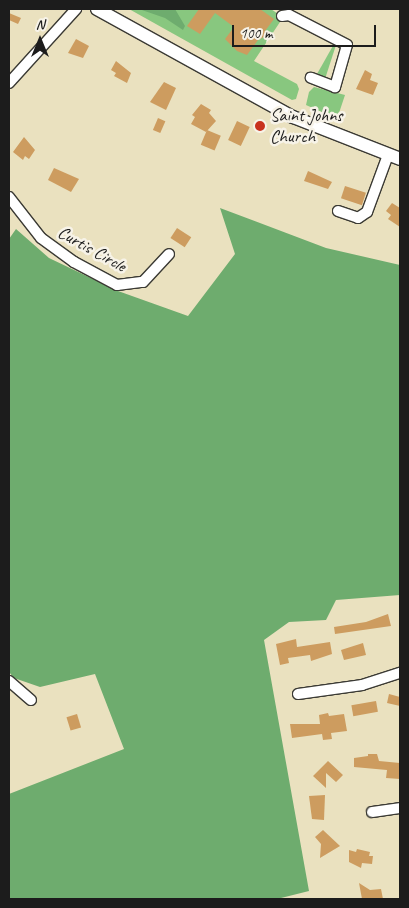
<!DOCTYPE html>
<style>
body{margin:0}
#map{position:relative;width:409px;height:908px;overflow:hidden;background:#eae1bf;font-family:Caveat,sans-serif}
div>[style]{position:absolute}
.green>*{inset:0;background:#88c77f}
.forest>*{inset:0;background:#6eac6e}
.building>*{inset:0;background:#cd9c5f;transform-origin:0 0}
.path>*{height:2px;margin-top:-1px;transform-origin:0;background:repeating-linear-gradient(90deg,#3b3a34 0 1px,transparent 0 5px)}
.roads{filter:drop-shadow(1px 0 #3b3a34) drop-shadow(-1px 0 #3b3a34) drop-shadow(0 1px #3b3a34) drop-shadow(0 -1px #3b3a34)}
.minor>*{height:10px;margin:-5px;padding:0 5px;transform-origin:5px;border-radius:5px;background:#fff}
.major>*{height:12px;margin:-6px;padding:0 6px;transform-origin:6px;border-radius:6px;background:#fff}
.dots>*{width:14px;height:14px;translate:-50% -50%;box-sizing:border-box;border:2px solid #f7f3e8;border-radius:50%}
span{translate:-50% -50%;white-space:nowrap;text-align:center;line-height:1.15;-webkit-text-stroke:5px #f7f3e8;paint-order:stroke}
.poi-label{font-size:18px;color:#1c1c1c}
.left{translate:0 -50%;text-align:left}
.street-label{font-size:18px;color:#1c1c1c}
.frame{position:absolute;inset:0;border:10px solid #1c1c1c;pointer-events:none}
.north{position:absolute;left:15px;top:15px;width:50px;height:50px;-webkit-text-stroke:4px #f7f3e8;paint-order:stroke;rotate:0deg;font-size:14px;font-weight:700;line-height:20px;text-align:center;color:#1c1c1c}
.north::after{content:'';display:block;margin:auto;width:18px;height:22px;background:#1c1c1c;clip-path:polygon(50% 0,100% 100%,50% 72%,0 100%)}
.scale{position:absolute;left:232px;top:25px;width:144px;height:22px;box-sizing:border-box;border:2px solid #1c1c1c;border-top:0;padding-left:6px;font-size:15px;line-height:18px;white-space:nowrap;color:#1c1c1c;-webkit-text-stroke:4px #f7f3e8;paint-order:stroke}
</style>
<div id="map">
<div class="green">
<i style="clip-path:polygon(129px 9px,271px 9px,278px 14px,280px 22px,254px 61px,297px 84px,299px 89px,296px 99px,292px 100px)"></i>
<i style="clip-path:polygon(334px 44px,336px 45px,325px 79px,317px 74px)"></i>
<i style="clip-path:polygon(314px 87px,345px 95px,337px 119px,306px 105px,309px 92px)"></i>
</div>
<div class="forest">
<i style="clip-path:polygon(139px 9px,175px 9px,185px 26px,183px 30px,165px 18px)"></i>
<i style="clip-path:polygon(220px 208px,326px 248px,400px 265px,400px 595px,336px 600px,326px 620px,289px 622px,264px 640px,309px 891px,277px 899px,9px 899px,9px 794px,124px 749px,95px 674px,40px 687px,14px 678px,9px 672px,9px 239px,16px 229px,49px 258px,118px 291px,188px 316px,235px 254px)"></i>
</div>
<div class="building">
<i style="clip-path:polygon(199px 9px,260px 9px,274px 19px,265px 31px,266px 36px,258px 40px,247px 55px,237px 51px,225px 39px,234px 27px,215px 13px,200px 34px,187px 26px)"></i>
<i style="clip-path:polygon(9px 13px,21px 18px,18px 24px,9px 20px)"></i>
<i style="clip-path:polygon(76px 39px,89px 46px,83px 58px,68px 53px)"></i>
<i style="clip-path:polygon(116px 61px,131px 73px,127px 83px,114px 76px,116px 73px,111px 70px)"></i>
<i style="clip-path:polygon(365px 70px,372px 74px,370px 80px,378px 83px,373px 95px,356px 89px)"></i>
<i style="clip-path:polygon(164px 82px,176px 88px,166px 110px,150px 102px)"></i>
<i style="clip-path:polygon(201px 104px,211px 110px,209px 113px,216px 121px,206px 132px,191px 124px,195px 117px,192px 115px)"></i>
<i style="left:158px;top:118px;width:8px;height:13px;rotate:23deg"></i>
<i style="left:237px;top:121px;width:14px;height:21px;rotate:25deg"></i>
<i style="left:207px;top:130px;width:15px;height:16px;rotate:23deg"></i>
<i style="clip-path:polygon(24px 137px,35px 150px,29px 159px,25px 156px,23px 160px,13px 152px)"></i>
<i style="clip-path:polygon(54px 168px,79px 179px,71px 192px,48px 180px)"></i>
<i style="clip-path:polygon(308px 171px,332px 182px,328px 189px,304px 181px)"></i>
<i style="left:345px;top:186px;width:22px;height:13px;rotate:18deg"></i>
<i style="clip-path:polygon(392px 203px,400px 208px,400px 227px,388px 219px,391px 215px,386px 211px)"></i>
<i style="left:177px;top:228px;width:17px;height:12px;rotate:33deg"></i>
<i style="clip-path:polygon(388px 614px,391px 626px,335px 634px,334px 627px,366px 622px)"></i>
<i style="clip-path:polygon(296px 639px,297px 647px,330px 642px,332px 654px,311px 661px,310px 655px,288px 658px,289px 663px,280px 665px,276px 644px)"></i>
<i style="clip-path:polygon(363px 643px,366px 655px,344px 660px,341px 650px)"></i>
<i style="clip-path:polygon(389px 694px,400px 697px,400px 706px,387px 703px)"></i>
<i style="left:376px;top:701px;width:11px;height:25px;rotate:80deg"></i>
<i style="clip-path:polygon(328px 713px,329px 716px,344px 714px,347px 731px,331px 733px,332px 739px,323px 740px,322px 734px,292px 738px,290px 724px,320px 724px,319px 715px)"></i>
<i style="left:77px;top:714px;width:14px;height:11px;rotate:73deg"></i>
<i style="clip-path:polygon(368px 754px,377px 754px,379px 761px,400px 763px,400px 779px,386px 778px,387px 770px,354px 767px,354px 758px,368px 756px)"></i>
<i style="clip-path:polygon(328px 761px,343px 775px,336px 782px,326px 773px,326px 788px,313px 776px)"></i>
<i style="clip-path:polygon(325px 795px,324px 820px,312px 819px,309px 796px)"></i>
<i style="clip-path:polygon(323px 830px,340px 846px,320px 858px,321px 844px,315px 837px)"></i>
<i style="clip-path:polygon(357px 849px,370px 852px,369px 856px,373px 856px,372px 864px,362px 863px,361px 868px,349px 862px,349px 850px,356px 852px)"></i>
<i style="clip-path:polygon(359px 883px,370px 890px,381px 889px,383px 899px,362px 899px)"></i>
</div>
<div class="path">
<i style="left:265px;top:37px;width:2px;rotate:27deg"></i>
</div>
<div class="roads">
<div class="minor">
<i style="left:282px;top:16px;width:7px;rotate:-8deg"></i>
<i style="left:289px;top:15px;width:65px;rotate:27.3deg"></i>
<i style="left:347px;top:45px;width:44px;rotate:105.9deg"></i>
<i style="left:335px;top:87px;width:26px;rotate:-159deg"></i>
<i style="left:9px;top:83px;width:100px;rotate:-47.8deg"></i>
<i style="left:9px;top:197px;width:52px;rotate:52deg"></i>
<i style="left:41px;top:238px;width:41px;rotate:36deg"></i>
<i style="left:74px;top:262px;width:49px;rotate:28.1deg"></i>
<i style="left:117px;top:285px;width:26px;rotate:-7deg"></i>
<i style="left:143px;top:282px;width:38px;rotate:-47deg"></i>
<i style="left:338px;top:211px;width:21px;rotate:19deg"></i>
<i style="left:358px;top:218px;width:11px;rotate:-34deg"></i>
<i style="left:367px;top:212px;width:61px;rotate:-69.8deg"></i>
<i style="left:9px;top:681px;width:29px;rotate:41deg"></i>
<i style="left:298px;top:694px;width:65px;rotate:-8deg"></i>
<i style="left:362px;top:685px;width:40px;rotate:-18deg"></i>
<i style="left:372px;top:812px;width:28px;rotate:-8deg"></i>
</div>
<div class="major">
<i style="left:97px;top:9px;width:224px;rotate:28.9deg"></i>
<i style="left:293px;top:117px;width:115px;rotate:21.4deg"></i>
</div>
</div>
<div class="dots">
<i style="left:260px;top:126px;background:#c8321e"></i>
</div>
<div class="poi-label">
<span class="left" style="left:270px;top:126px">Saint Johns<br>Church</span>
</div>
<div class="street-label">
<span style="left:92px;top:249px;rotate:29deg">Curtis Circle</span>
</div>
<div class="frame"></div>
<div class="north">N</div>
<div class="scale">100 m</div>
</div>
